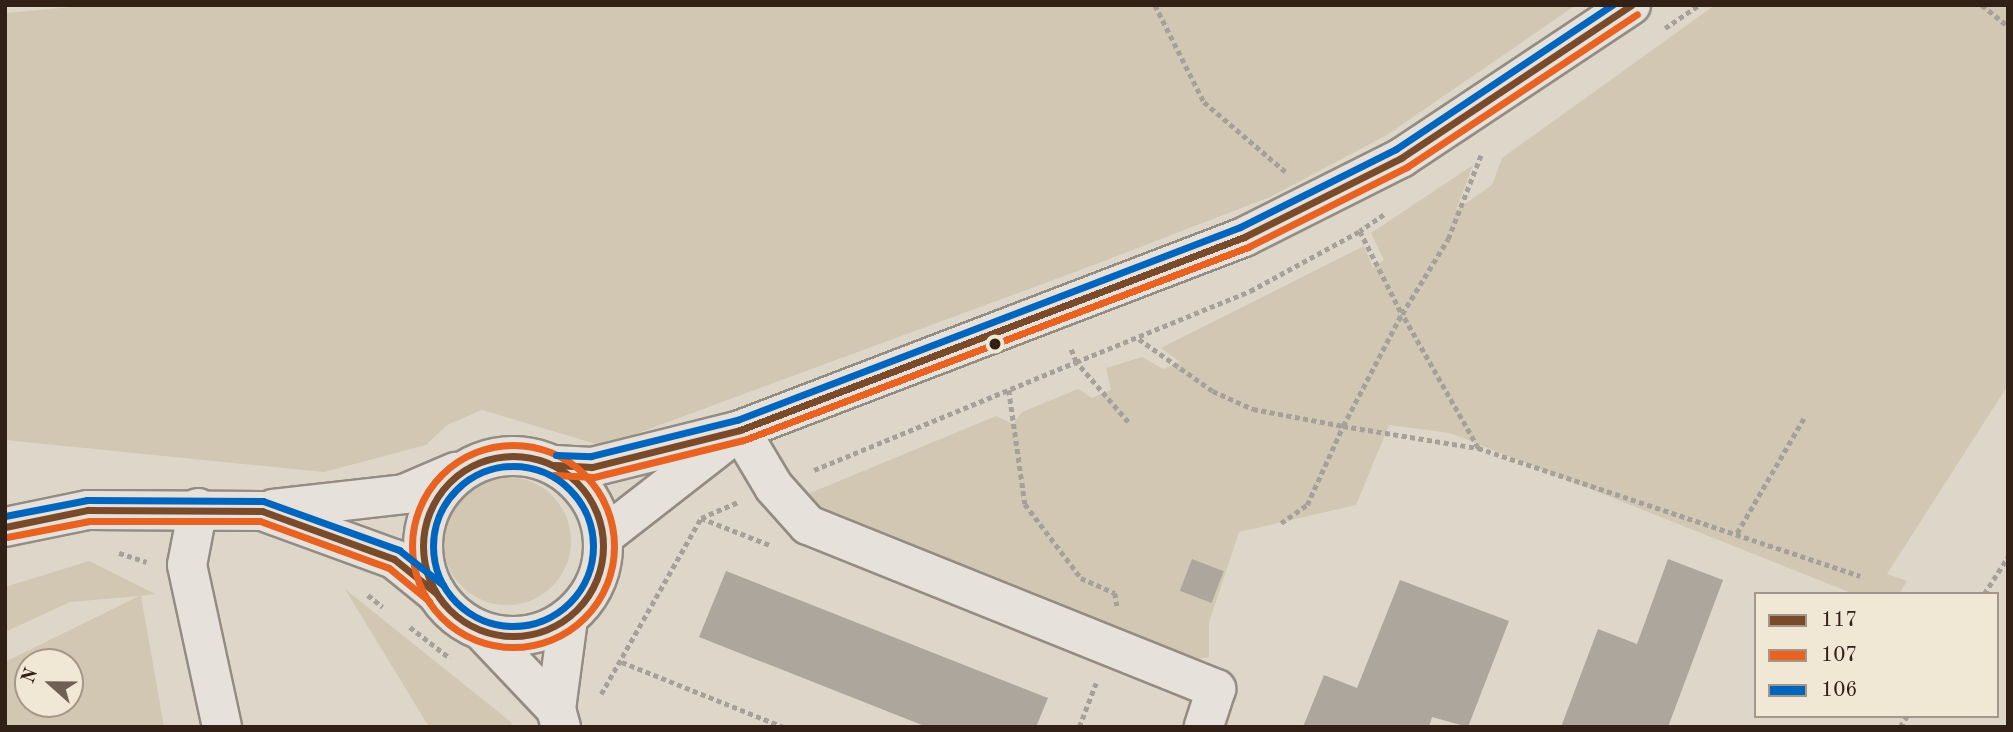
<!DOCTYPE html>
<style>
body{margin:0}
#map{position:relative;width:2013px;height:732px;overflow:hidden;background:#ded6c8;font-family:"Old Standard TT",serif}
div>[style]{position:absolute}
.green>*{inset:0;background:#d2c7b3}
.round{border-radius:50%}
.building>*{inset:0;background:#ada69c;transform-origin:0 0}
.path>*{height:4.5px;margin-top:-2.25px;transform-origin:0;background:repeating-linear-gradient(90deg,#a5a09a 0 5px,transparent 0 8.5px)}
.roads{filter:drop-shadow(2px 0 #938c83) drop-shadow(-2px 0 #938c83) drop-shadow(0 2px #938c83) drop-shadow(0 -2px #938c83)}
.minor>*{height:38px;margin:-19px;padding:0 19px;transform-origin:19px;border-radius:19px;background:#e6e2db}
.minor>.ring{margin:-19px;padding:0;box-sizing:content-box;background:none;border:38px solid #e6e2db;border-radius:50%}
.bus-1>*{height:7px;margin:-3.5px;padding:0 3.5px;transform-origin:3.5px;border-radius:3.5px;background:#7a4b2a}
.bus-1>.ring{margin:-3.5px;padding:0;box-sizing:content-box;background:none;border:7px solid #7a4b2a;border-radius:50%}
.bus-2>*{height:7px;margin:-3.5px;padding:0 3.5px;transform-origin:3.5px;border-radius:3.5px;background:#e86221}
.bus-2>.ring{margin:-3.5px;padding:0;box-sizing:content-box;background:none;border:7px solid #e86221;border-radius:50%}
.bus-3>*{height:7px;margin:-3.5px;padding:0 3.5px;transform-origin:3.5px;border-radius:3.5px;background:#0065bd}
.bus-3>.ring{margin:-3.5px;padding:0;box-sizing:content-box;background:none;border:7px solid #0065bd;border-radius:50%}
.dots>*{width:19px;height:19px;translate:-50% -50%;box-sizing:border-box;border:4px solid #f0e7d5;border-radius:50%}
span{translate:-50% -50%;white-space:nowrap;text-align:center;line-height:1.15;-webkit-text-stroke:5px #f0e7d5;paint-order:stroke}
.frame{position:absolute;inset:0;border:7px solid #312016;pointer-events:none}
.legend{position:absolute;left:1754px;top:592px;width:245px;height:126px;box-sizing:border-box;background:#f0e7d5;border:2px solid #a49789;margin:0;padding:9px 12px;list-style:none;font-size:21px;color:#312016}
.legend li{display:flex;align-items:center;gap:14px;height:35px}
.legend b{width:35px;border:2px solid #a49789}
.north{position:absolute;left:14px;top:648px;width:70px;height:70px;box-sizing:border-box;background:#f0e7d5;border:2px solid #a49789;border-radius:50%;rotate:291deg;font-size:19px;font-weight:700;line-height:28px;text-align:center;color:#312016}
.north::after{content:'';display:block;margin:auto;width:24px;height:32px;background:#6e6054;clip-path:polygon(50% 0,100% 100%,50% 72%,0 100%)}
</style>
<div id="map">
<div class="green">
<i style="clip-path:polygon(95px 5px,1576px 5px,1387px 135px,1270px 197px,1091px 266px,603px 446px,482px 410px,447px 425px,426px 445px,324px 472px,5px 440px,5px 13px)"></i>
<i style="clip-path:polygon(1715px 5px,2008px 5px,2008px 385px,1887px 574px,1907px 581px,1899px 594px,1854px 594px,1450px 433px,1389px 425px,1356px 505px,1239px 532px,1209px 622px,1209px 657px,1178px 662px,838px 526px,803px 496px,996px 416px,1013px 424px,1022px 412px,1078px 389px,1092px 398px,1111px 390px,1106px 368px,1142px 357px,1163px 369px,1180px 362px,1161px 348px,1364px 246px,1373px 268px,1384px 260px,1371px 233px,1473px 165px,1456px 210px,1492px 185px,1502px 158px)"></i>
<i class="round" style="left:443px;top:477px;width:128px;height:128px"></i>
<i style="clip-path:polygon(evenodd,89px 561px,155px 594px,141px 596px,164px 727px,5px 727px,5px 662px,139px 596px,70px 602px,5px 632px,5px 587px,89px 561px,70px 662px,70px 704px,28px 704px,28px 662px,70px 662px)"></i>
<i style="clip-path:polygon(345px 589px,511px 722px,513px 727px,429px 727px)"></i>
</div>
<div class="building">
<i style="left:1192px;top:559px;width:34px;height:34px;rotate:21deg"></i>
<i style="clip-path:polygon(1668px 559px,1723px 580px,1668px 727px,1561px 727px,1598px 629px,1637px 644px)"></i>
<i style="clip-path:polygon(726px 571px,1048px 698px,1036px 727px,927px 727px,699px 637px)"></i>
<i style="clip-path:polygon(1400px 580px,1509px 621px,1468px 727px,1432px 717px,1429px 727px,1303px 727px,1324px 675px,1357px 688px)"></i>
</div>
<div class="path">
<i style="left:1155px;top:5px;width:109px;rotate:63.2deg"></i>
<i style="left:1204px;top:102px;width:108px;rotate:40.5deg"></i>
<i style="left:1982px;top:5px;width:33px;rotate:39deg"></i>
<i style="left:1665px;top:28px;width:41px;rotate:-34.1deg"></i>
<i style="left:1384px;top:215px;width:29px;rotate:146deg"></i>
<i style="left:1360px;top:231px;width:93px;rotate:63.2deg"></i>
<i style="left:1402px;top:314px;width:88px;rotate:-58.5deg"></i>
<i style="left:1448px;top:239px;width:90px;rotate:-68.6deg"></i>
<i style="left:1139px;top:339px;width:90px;rotate:35.1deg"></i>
<i style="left:1213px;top:391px;width:44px;rotate:24.2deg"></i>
<i style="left:1253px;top:409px;width:92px;rotate:10.7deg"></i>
<i style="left:1343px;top:426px;width:125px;rotate:-62.4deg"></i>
<i style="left:1009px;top:390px;width:115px;rotate:82deg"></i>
<i style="left:1025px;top:504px;width:93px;rotate:52.9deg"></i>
<i style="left:1081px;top:578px;width:37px;rotate:24deg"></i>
<i style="left:1115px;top:593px;width:13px;rotate:81deg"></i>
<i style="left:1128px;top:422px;width:79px;rotate:-130.9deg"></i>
<i style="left:1076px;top:362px;width:188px;rotate:-22.2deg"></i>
<i style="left:1250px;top:291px;width:125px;rotate:-28.6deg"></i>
<i style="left:1478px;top:448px;width:403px;rotate:18.5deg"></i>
<i style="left:814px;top:470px;width:283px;rotate:-22.4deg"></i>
<i style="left:1076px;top:362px;width:16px;rotate:-112deg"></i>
<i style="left:701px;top:518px;width:74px;rotate:21.4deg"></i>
<i style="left:1281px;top:523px;width:32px;rotate:-35deg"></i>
<i style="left:1307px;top:505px;width:87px;rotate:-65.5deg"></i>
<i style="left:1343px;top:426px;width:137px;rotate:9.3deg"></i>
<i style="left:1478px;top:448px;width:154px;rotate:-119.6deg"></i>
<i style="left:1737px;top:533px;width:133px;rotate:-59.8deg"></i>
<i style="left:119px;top:553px;width:29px;rotate:18deg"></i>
<i style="left:1984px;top:594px;width:44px;rotate:-57deg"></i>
<i style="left:368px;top:595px;width:19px;rotate:39deg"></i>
<i style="left:410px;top:627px;width:51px;rotate:37.8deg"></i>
<i style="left:622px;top:662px;width:175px;rotate:21.9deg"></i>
<i style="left:601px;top:694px;width:202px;rotate:-60.4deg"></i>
<i style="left:701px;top:518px;width:40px;rotate:-23.4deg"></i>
<i style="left:1079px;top:727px;width:47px;rotate:-68.9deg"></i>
<i style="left:1900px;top:727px;width:13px;rotate:-58deg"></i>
</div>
<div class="roads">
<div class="minor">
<i class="ring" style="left:423px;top:456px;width:142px;height:142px"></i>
<i style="left:555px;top:465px;width:37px;rotate:3deg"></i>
<i style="left:592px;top:467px;width:153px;rotate:-14deg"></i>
<i style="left:740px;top:430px;width:540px;rotate:-20.95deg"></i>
<i style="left:1244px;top:237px;width:176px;rotate:-26.7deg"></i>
<i style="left:1401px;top:158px;width:276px;rotate:-33.6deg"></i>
<i style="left:198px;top:508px;width:58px;rotate:100.9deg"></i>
<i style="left:187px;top:565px;width:166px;rotate:77.8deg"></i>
<i style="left:273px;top:509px;width:132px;rotate:-6.5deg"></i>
<i style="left:404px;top:494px;width:56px;rotate:-23.3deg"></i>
<i style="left:5px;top:527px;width:85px;rotate:-11.6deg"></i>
<i style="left:88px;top:510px;width:174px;rotate:0.3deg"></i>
<i style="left:262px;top:511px;width:140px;rotate:20deg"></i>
<i style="left:394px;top:559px;width:54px;rotate:39deg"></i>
<i style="left:604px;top:536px;width:172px;rotate:-37.9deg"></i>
<i style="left:740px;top:430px;width:66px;rotate:59.2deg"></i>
<i style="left:774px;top:487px;width:51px;rotate:48.2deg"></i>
<i style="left:808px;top:525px;width:440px;rotate:21.9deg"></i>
<i style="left:1216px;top:689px;width:40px;rotate:108deg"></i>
<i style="left:482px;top:631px;width:108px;rotate:46.5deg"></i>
<i style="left:561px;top:727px;width:19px;rotate:-106deg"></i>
<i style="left:556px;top:709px;width:91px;rotate:-82.4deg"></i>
</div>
</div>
<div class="bus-1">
<i class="ring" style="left:423px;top:456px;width:173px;height:173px"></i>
<i style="left:555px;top:465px;width:37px;rotate:3deg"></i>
<i style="left:592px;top:467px;width:153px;rotate:-14deg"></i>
<i style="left:740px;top:430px;width:540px;rotate:-20.95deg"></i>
<i style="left:1244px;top:237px;width:176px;rotate:-26.7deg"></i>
<i style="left:1401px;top:158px;width:276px;rotate:-33.6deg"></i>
<i style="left:5px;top:527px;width:85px;rotate:-11.6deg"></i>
<i style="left:88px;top:510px;width:174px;rotate:0.3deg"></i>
<i style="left:262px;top:511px;width:140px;rotate:20deg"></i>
<i style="left:394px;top:559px;width:54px;rotate:39deg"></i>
</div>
<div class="bus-2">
<i class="ring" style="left:412px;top:445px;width:195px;height:195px"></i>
<i style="left:554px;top:475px;width:40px;rotate:2.9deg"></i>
<i style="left:594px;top:477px;width:154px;rotate:-13.9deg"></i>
<i style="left:744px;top:440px;width:540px;rotate:-20.95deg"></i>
<i style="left:1248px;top:247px;width:178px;rotate:-26.7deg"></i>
<i style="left:1407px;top:167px;width:276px;rotate:-33.6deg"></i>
<i style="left:7px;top:537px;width:84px;rotate:-11deg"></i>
<i style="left:89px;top:521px;width:171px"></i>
<i style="left:260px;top:521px;width:137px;rotate:20deg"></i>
<i style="left:389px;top:568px;width:52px;rotate:39.5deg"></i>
</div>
<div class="bus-3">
<i style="left:556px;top:455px;width:35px;rotate:2deg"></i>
<i style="left:591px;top:456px;width:150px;rotate:-13.9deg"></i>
<i style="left:737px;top:420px;width:539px;rotate:-20.99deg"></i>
<i style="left:1240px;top:227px;width:174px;rotate:-26.6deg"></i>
<i style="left:1396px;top:149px;width:260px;rotate:-33.7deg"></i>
<i class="ring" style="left:433px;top:466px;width:153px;height:153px"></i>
<i style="left:5px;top:516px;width:84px;rotate:-11deg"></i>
<i style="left:87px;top:500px;width:176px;rotate:0.3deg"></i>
<i style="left:263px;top:501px;width:145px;rotate:19.8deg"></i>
<i style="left:399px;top:550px;width:56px;rotate:38.5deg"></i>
</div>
<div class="dots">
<i style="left:995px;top:344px;background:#312016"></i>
</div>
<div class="frame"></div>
<ul class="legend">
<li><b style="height:9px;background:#7a4b2a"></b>117</li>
<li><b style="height:9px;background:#e86221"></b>107</li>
<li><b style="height:9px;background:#0065bd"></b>106</li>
</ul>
<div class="north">N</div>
</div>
